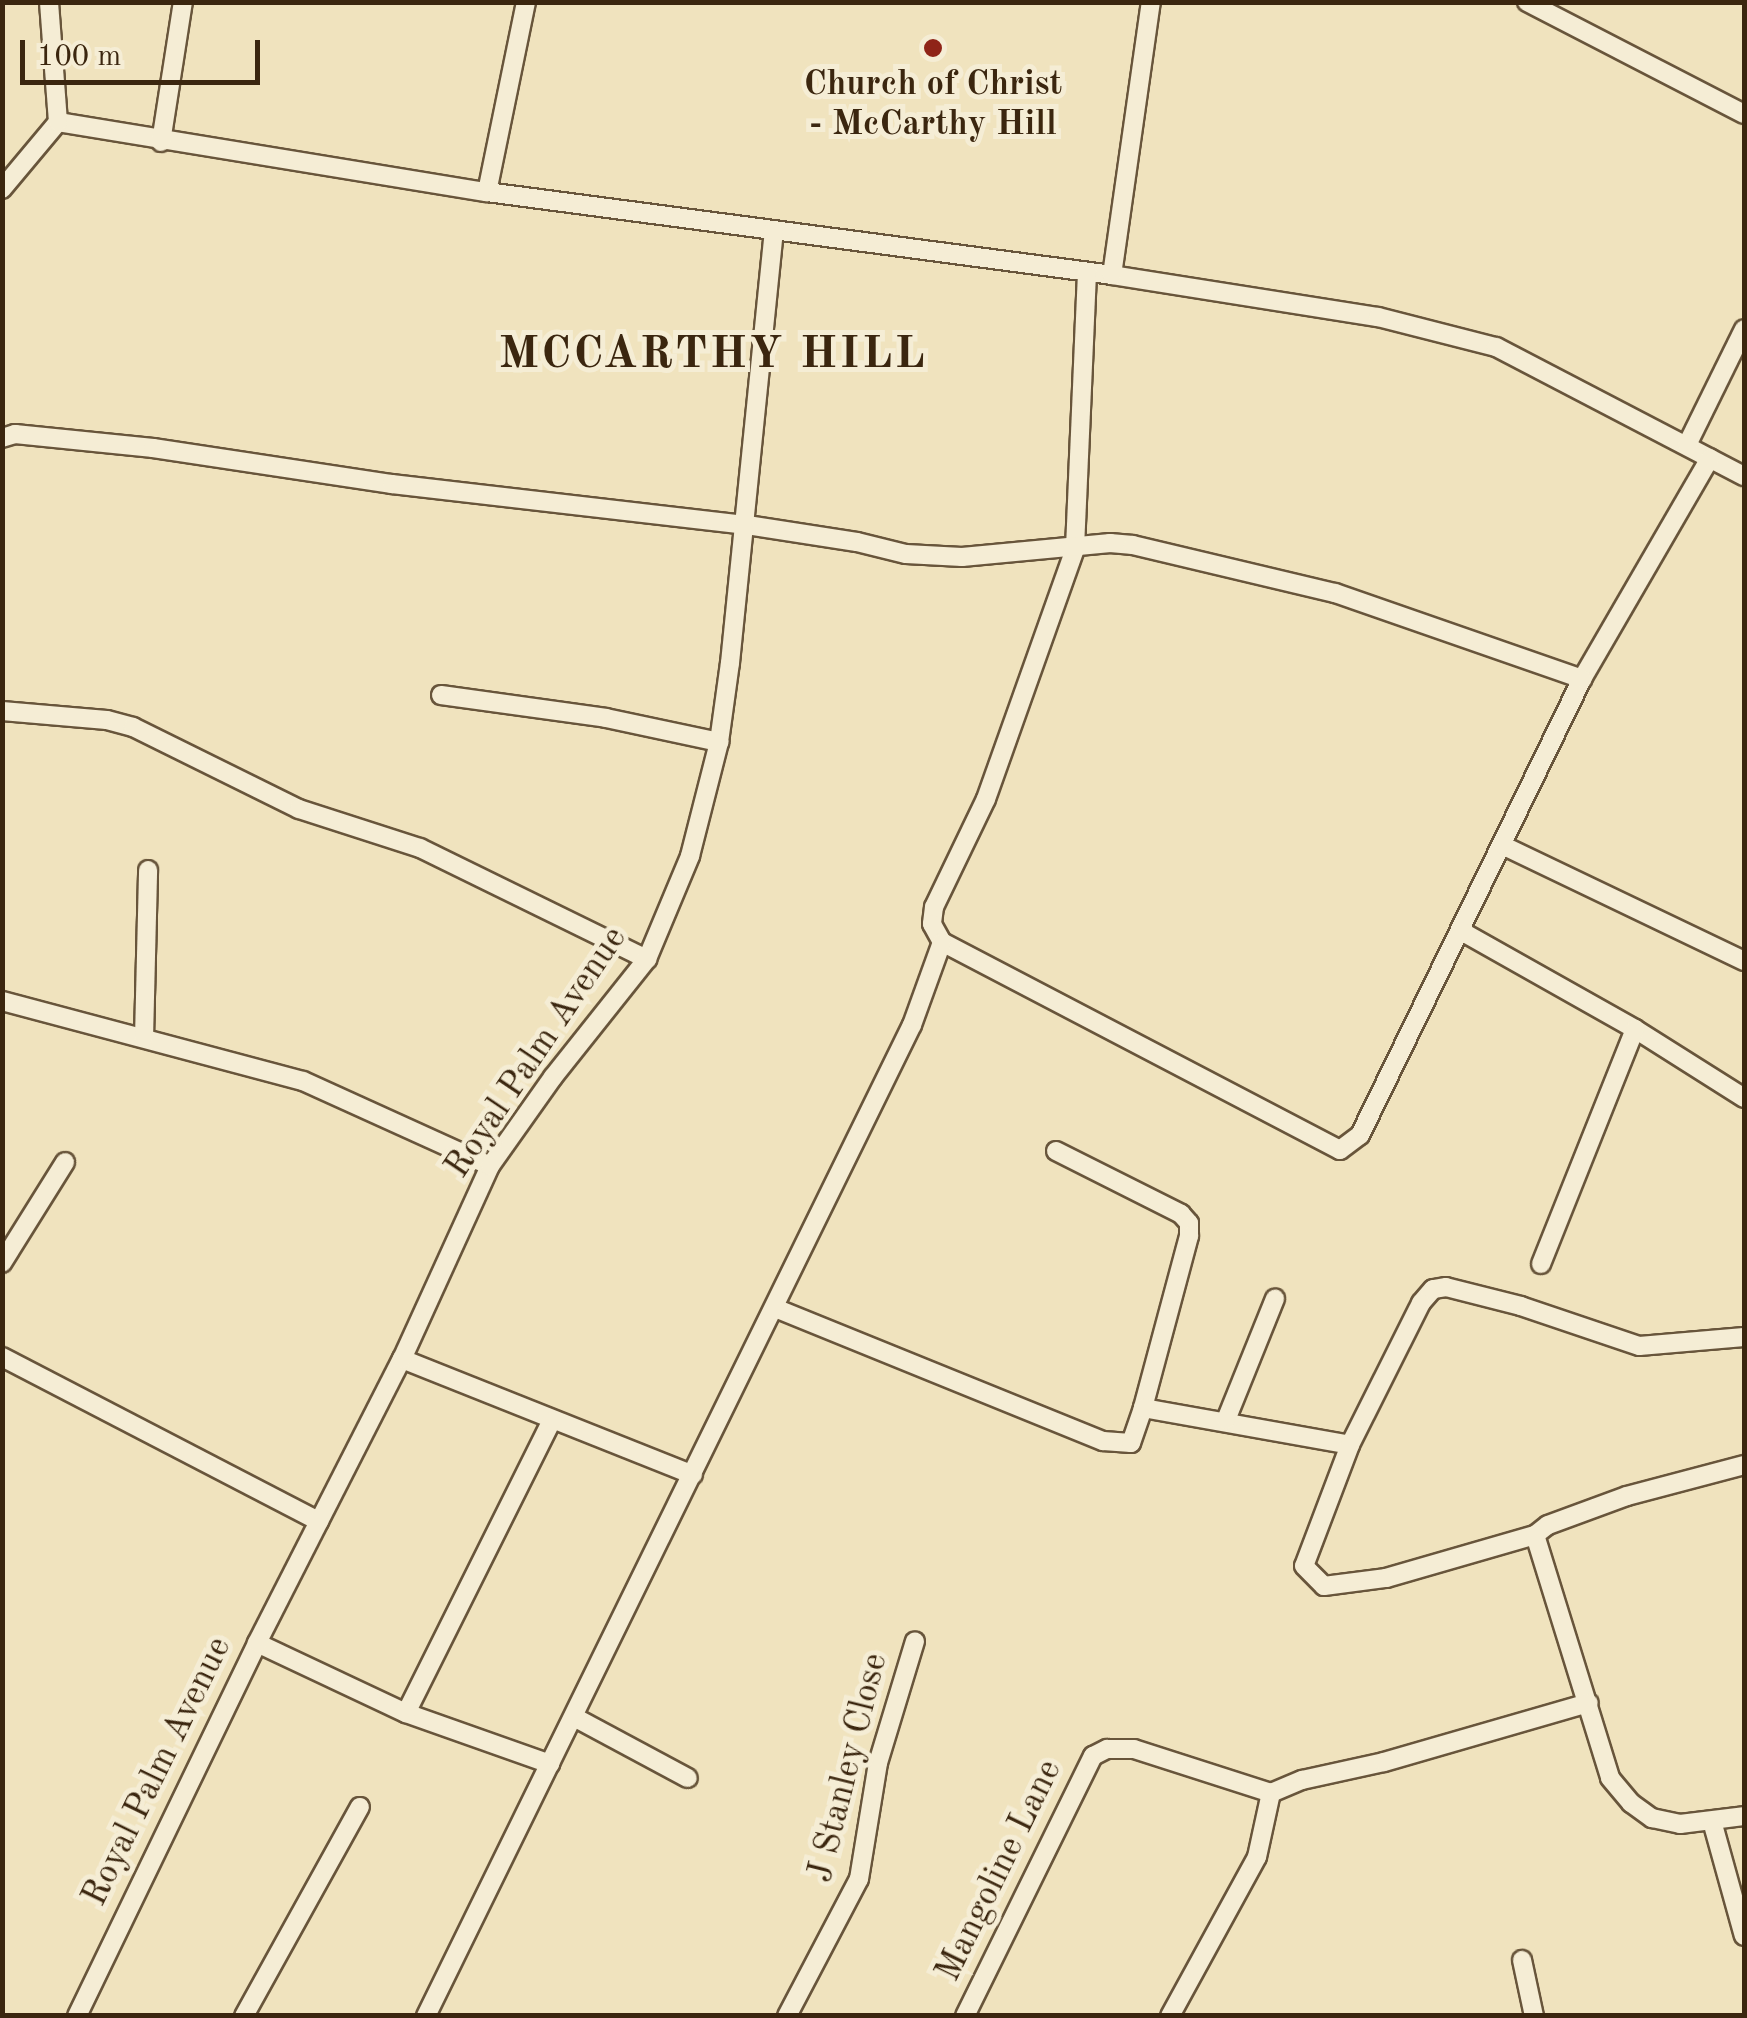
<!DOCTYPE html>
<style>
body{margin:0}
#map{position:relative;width:1747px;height:2018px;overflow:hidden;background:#f0e3be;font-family:"Old Standard TT",serif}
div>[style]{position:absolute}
.roads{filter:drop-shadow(2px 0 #68553b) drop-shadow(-2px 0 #68553b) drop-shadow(0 2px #68553b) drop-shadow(0 -2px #68553b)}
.minor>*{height:18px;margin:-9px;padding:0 9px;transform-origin:9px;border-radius:9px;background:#f5edd5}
.dots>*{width:28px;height:28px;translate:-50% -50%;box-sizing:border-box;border:5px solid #f5edd5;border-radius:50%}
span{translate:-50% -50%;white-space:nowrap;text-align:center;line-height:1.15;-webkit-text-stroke:10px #f5edd5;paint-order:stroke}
.poi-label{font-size:35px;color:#3b260f;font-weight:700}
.street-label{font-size:35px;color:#3b260f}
.district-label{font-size:45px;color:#3b260f;font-weight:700;letter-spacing:2.5px}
.frame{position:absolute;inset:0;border:5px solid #3b260f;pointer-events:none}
.scale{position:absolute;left:20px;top:40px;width:240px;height:45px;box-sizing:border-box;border:5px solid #3b260f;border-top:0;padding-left:12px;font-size:30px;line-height:35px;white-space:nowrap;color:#3b260f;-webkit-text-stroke:8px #f5edd5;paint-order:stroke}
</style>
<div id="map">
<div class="roads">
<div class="minor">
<i style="left:1527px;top:2px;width:244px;rotate:27.3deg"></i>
<i style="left:58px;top:122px;width:435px;rotate:9.3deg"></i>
<i style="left:487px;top:192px;width:630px;rotate:7.56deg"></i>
<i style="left:1112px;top:275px;width:269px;rotate:9deg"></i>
<i style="left:1378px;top:317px;width:122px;rotate:14.3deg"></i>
<i style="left:1496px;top:347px;width:280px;rotate:27.5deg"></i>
<i style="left:161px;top:142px;width:142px;rotate:-81.1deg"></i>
<i style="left:2px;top:189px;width:87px;rotate:-50.1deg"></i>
<i style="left:58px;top:122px;width:120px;rotate:-94.3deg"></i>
<i style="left:487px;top:192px;width:194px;rotate:-78.4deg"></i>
<i style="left:1087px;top:273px;width:276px;rotate:92.5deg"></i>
<i style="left:1075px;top:549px;width:265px;rotate:109.6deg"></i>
<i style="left:986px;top:799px;width:120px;rotate:115.7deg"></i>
<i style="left:934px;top:907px;width:17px;rotate:97deg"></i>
<i style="left:932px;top:924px;width:21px;rotate:61deg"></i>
<i style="left:942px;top:942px;width:449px;rotate:27.6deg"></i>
<i style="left:1340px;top:1150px;width:25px;rotate:-37deg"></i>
<i style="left:1360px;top:1135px;width:507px;rotate:-64.04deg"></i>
<i style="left:1582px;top:679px;width:255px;rotate:-59.9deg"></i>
<i style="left:1112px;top:275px;width:276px;rotate:-81.9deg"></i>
<i style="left:2px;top:438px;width:14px;rotate:-17deg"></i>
<i style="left:15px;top:434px;width:139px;rotate:5.8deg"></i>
<i style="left:153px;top:448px;width:242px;rotate:8.6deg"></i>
<i style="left:392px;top:484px;width:357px;rotate:6.6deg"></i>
<i style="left:747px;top:525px;width:111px;rotate:8.8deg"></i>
<i style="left:857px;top:542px;width:50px;rotate:13.8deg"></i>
<i style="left:906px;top:554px;width:56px;rotate:3.1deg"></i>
<i style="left:962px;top:557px;width:149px;rotate:-5.4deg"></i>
<i style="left:1110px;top:543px;width:23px;rotate:5deg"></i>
<i style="left:1133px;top:545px;width:208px;rotate:13.4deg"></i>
<i style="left:1335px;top:593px;width:262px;rotate:19.2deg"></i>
<i style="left:1687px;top:445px;width:129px;rotate:-63.8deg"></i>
<i style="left:441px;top:695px;width:167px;rotate:7.9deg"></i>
<i style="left:606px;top:718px;width:116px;rotate:12deg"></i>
<i style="left:2px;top:711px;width:105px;rotate:4.9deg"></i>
<i style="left:107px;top:720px;width:27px;rotate:15deg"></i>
<i style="left:133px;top:727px;width:185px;rotate:26.3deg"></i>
<i style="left:299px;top:809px;width:127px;rotate:17.9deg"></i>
<i style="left:420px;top:848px;width:253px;rotate:26.1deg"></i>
<i style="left:1504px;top:846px;width:266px;rotate:25.6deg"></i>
<i style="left:1461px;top:931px;width:200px;rotate:29.4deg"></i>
<i style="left:1635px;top:1029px;width:129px;rotate:32.3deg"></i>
<i style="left:2px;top:1001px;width:311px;rotate:14.9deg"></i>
<i style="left:303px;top:1081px;width:205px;rotate:24.4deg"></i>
<i style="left:144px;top:1038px;width:168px;rotate:-88.6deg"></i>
<i style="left:1056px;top:1151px;width:140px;rotate:26.7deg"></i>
<i style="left:1181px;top:1214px;width:12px;rotate:48deg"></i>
<i style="left:1189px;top:1223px;width:13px;rotate:90deg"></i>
<i style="left:1189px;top:1236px;width:178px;rotate:105deg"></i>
<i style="left:2px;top:1263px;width:119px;rotate:-58deg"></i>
<i style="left:1541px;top:1264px;width:253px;rotate:-68.2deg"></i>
<i style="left:775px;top:1308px;width:354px;rotate:22.1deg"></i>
<i style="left:1103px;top:1441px;width:28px;rotate:4deg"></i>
<i style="left:1131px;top:1443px;width:37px;rotate:-71deg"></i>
<i style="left:1143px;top:1408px;width:210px;rotate:10.1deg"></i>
<i style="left:1744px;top:1337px;width:105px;rotate:175.1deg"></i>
<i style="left:1639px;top:1346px;width:125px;rotate:-161.3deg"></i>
<i style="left:1521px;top:1306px;width:77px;rotate:-165.8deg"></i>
<i style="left:1446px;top:1287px;width:13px;rotate:171deg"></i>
<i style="left:1433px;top:1289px;width:18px;rotate:131deg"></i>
<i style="left:1421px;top:1303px;width:159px;rotate:116.6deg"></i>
<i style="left:1350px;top:1445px;width:129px;rotate:110.8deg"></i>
<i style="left:1304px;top:1566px;width:28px;rotate:45deg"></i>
<i style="left:1324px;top:1586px;width:63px;rotate:-7.4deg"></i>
<i style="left:1386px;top:1578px;width:155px;rotate:-16.1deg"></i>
<i style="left:1535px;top:1535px;width:16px;rotate:-38deg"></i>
<i style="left:1548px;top:1525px;width:84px;rotate:-20.2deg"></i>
<i style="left:1627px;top:1496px;width:121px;rotate:-14.8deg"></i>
<i style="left:2px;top:1357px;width:357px;rotate:27.4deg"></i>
<i style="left:402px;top:1359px;width:313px;rotate:21.7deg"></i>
<i style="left:1226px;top:1420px;width:131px;rotate:-68deg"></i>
<i style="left:1535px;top:1535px;width:254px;rotate:72.8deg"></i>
<i style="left:1610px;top:1778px;width:33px;rotate:50deg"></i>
<i style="left:1631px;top:1803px;width:26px;rotate:36deg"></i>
<i style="left:1652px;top:1818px;width:29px;rotate:12deg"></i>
<i style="left:1680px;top:1824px;width:64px;rotate:-7.1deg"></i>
<i style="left:257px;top:1643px;width:165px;rotate:25.2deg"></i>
<i style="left:406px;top:1713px;width:153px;rotate:19.5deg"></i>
<i style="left:406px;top:1713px;width:327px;rotate:-63.5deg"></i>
<i style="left:574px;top:1717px;width:129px;rotate:28.2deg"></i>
<i style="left:1712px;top:1821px;width:119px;rotate:74.5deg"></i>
<i style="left:1522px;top:1960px;width:57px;rotate:77.9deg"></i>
<i style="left:77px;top:2016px;width:414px;rotate:-64.2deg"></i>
<i style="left:257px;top:1643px;width:319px;rotate:-63deg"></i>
<i style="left:402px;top:1359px;width:212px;rotate:-65.5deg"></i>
<i style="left:490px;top:1166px;width:109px;rotate:-54.7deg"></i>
<i style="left:553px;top:1077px;width:151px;rotate:-51.5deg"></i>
<i style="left:647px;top:959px;width:112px;rotate:-67.3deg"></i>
<i style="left:690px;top:856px;width:118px;rotate:-75.7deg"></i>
<i style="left:719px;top:742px;width:80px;rotate:-82.1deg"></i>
<i style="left:730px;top:663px;width:435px;rotate:-84.2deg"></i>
<i style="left:244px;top:2016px;width:239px;rotate:-61deg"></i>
<i style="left:426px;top:2016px;width:1104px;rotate:-63.88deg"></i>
<i style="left:912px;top:1025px;width:88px;rotate:-70.1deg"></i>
<i style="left:787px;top:2016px;width:155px;rotate:-62.3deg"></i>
<i style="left:859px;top:1879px;width:118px;rotate:-80.7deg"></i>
<i style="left:878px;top:1763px;width:127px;rotate:-73.1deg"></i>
<i style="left:965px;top:2016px;width:290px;rotate:-63.8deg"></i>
<i style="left:1093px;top:1756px;width:16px;rotate:-27deg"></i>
<i style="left:1107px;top:1749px;width:27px"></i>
<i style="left:1134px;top:1749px;width:144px;rotate:17.8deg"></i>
<i style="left:1271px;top:1793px;width:34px;rotate:-23deg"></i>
<i style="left:1302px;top:1780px;width:84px;rotate:-12.4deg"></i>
<i style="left:1384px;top:1762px;width:213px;rotate:-16.1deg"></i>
<i style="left:1170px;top:2016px;width:181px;rotate:-61.3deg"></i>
<i style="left:1257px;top:1857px;width:66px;rotate:-77.7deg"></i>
</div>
</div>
<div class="dots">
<i style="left:933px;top:48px;background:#8f2418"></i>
</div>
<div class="poi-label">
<span style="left:933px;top:105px">Church of Christ<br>- McCarthy Hill</span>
</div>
<div class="street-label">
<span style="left:537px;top:1053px;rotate:-56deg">Royal Palm Avenue</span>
<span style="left:849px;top:1768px;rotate:-76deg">J Stanley Close</span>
<span style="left:158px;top:1772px;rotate:-64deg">Royal Palm Avenue</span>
<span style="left:1000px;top:1871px;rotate:-64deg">Mangoline Lane</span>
</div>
<div class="district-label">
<span style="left:713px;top:356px">MCCARTHY HILL</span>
</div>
<div class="frame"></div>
<div class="scale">100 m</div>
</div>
